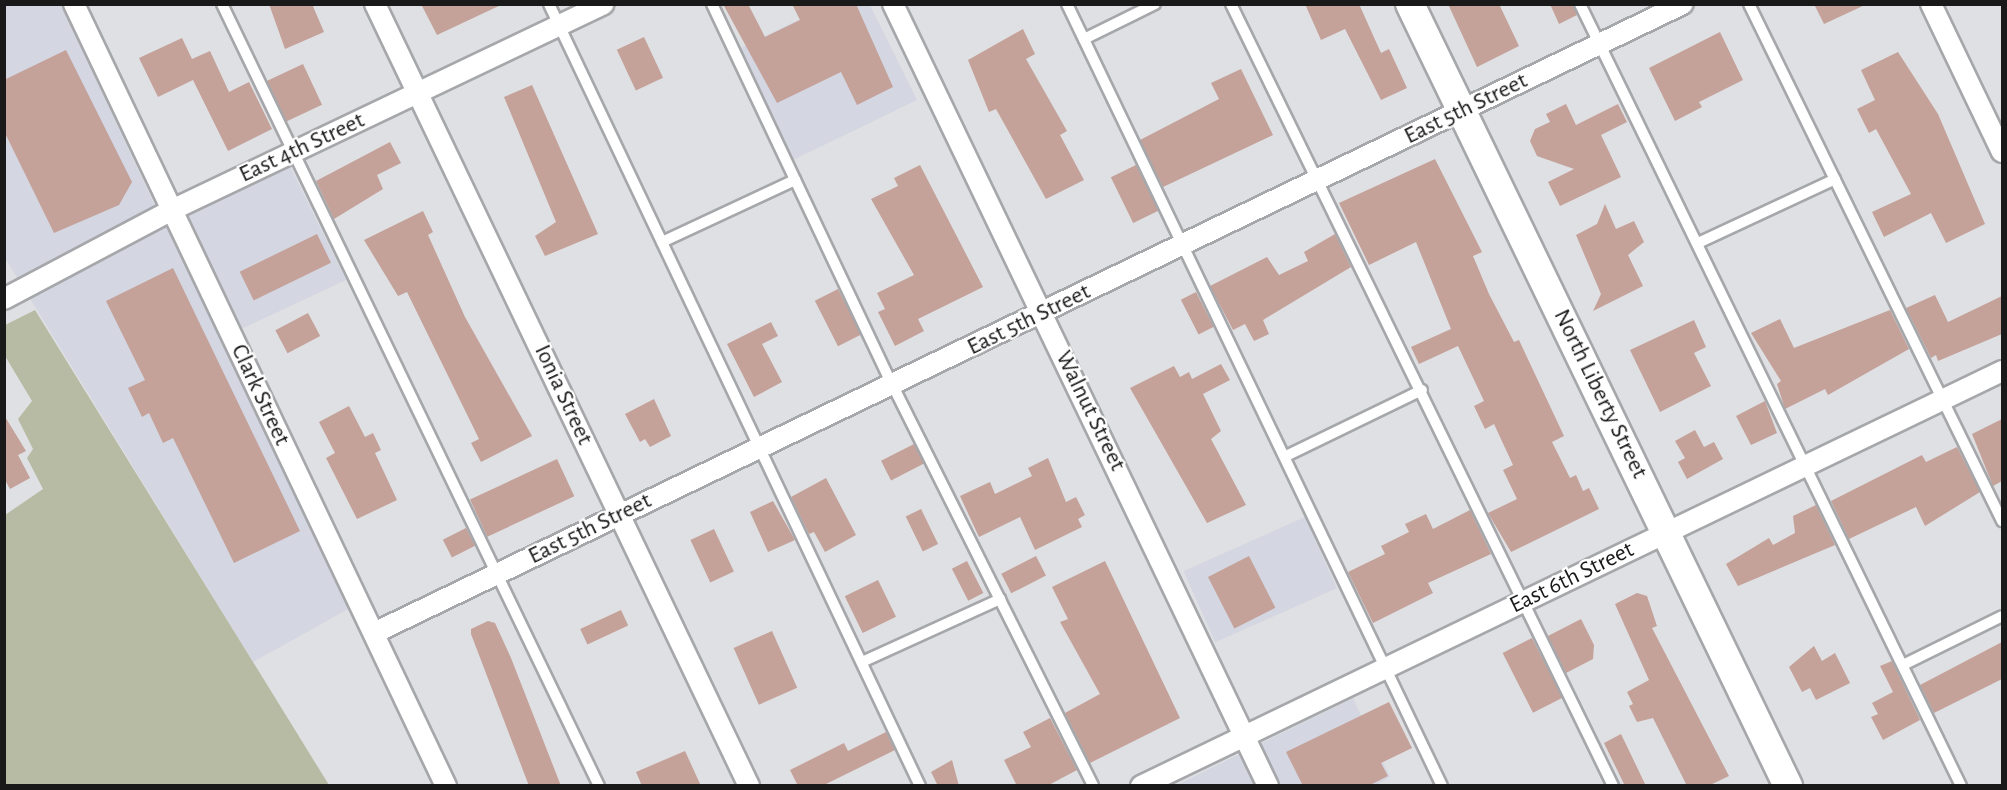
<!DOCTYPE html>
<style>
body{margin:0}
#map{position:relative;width:2007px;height:790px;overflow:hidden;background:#dfe0e3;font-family:"Alegreya Sans",sans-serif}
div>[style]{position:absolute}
.built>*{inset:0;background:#d4d6e1;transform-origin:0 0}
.green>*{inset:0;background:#b8bba4}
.building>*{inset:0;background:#c4a199;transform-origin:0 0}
.roads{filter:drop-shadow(2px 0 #a6a7aa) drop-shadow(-2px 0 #a6a7aa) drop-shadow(0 2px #a6a7aa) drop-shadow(0 -2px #a6a7aa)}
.lane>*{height:10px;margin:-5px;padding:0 5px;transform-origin:5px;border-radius:5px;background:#fff}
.street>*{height:20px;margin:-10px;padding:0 10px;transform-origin:10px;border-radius:10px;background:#fff}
.secondary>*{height:28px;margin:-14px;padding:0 14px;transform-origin:14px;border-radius:14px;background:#fff}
span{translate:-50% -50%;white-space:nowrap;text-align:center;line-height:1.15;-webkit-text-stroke:4.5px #fff;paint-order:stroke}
.street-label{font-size:24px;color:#19191a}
.frame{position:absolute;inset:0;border:6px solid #19191a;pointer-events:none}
</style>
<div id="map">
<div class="built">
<i style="clip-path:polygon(5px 5px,61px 5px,155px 206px,280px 146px,346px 280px,220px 339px,350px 608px,253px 662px,5px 258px)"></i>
<i style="clip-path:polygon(829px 5px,870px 5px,917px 100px,793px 160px,738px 49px)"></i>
<i style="left:1305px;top:517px;width:78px;height:133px;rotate:66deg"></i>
<i style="clip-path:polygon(1353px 698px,1390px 777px,1374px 786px,1175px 786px)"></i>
</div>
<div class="green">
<i style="clip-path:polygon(35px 310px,253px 662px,329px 785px,5px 785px,5px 515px,43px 489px,27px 458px,33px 449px,18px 419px,32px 401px,5px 356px,5px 325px)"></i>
</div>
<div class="building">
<i style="clip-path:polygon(269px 4px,312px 4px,324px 32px,285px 49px)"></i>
<i style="clip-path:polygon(421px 4px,503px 4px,437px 35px)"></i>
<i style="clip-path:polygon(723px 4px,748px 4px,765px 37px,800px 20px,792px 4px,856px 4px,893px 87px,857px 105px,841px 72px,777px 103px)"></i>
<i style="clip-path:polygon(1305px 4px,1359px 4px,1381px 53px,1389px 49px,1407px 88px,1381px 100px,1345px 29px,1321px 40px)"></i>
<i style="clip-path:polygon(1448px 4px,1499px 4px,1519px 46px,1477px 67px)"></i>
<i style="clip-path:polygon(1550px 4px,1573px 4px,1577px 15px,1559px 24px)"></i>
<i style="clip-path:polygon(1814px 4px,1867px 4px,1824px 24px)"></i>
<i style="clip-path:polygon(1023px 29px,1035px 54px,1026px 59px,1067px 131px,1060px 135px,1084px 180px,1046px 199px,996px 109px,989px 112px,968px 60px)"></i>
<i style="clip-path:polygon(1720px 32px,1743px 80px,1699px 102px,1702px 107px,1675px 121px,1649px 68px)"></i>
<i style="left:644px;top:37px;width:45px;height:30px;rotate:65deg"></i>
<i style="clip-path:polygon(182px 38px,192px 59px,210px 51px,229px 92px,249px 82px,272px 129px,228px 151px,193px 80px,158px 97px,139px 58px)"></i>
<i style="clip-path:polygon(66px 50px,132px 182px,119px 205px,54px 233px,4px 131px,4px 80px)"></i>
<i style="clip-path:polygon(1898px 52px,1938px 114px,1985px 224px,1946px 243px,1931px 213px,1884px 237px,1872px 212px,1911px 194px,1876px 129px,1869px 133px,1857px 109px,1875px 100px,1861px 70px)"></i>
<i style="left:303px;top:64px;width:45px;height:40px;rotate:65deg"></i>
<i style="clip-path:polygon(1241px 69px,1273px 135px,1163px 187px,1140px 140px,1219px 99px,1211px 83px)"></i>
<i style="clip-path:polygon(532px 85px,598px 234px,545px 256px,535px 236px,556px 222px,504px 97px)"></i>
<i style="clip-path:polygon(1566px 104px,1576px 125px,1618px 104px,1627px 122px,1601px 135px,1621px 177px,1560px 206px,1548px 182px,1574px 169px,1537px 156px,1530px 141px,1535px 129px,1550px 122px,1546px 114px)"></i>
<i style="clip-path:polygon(390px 142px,401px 163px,377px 175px,383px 189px,334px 219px,316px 181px)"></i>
<i style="clip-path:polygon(1435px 159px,1482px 252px,1473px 256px,1489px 294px,1514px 342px,1519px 340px,1564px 436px,1552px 442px,1570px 478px,1576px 475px,1583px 491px,1589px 488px,1599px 509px,1511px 552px,1488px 513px,1517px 499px,1503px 470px,1513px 465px,1494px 424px,1485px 429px,1474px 406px,1484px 401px,1458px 346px,1419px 364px,1411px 347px,1451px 329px,1416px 242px,1369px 265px,1339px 203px)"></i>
<i style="clip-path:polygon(920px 165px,983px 287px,918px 319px,924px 331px,895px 346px,878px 312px,885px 309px,877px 293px,914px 275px,871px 199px,898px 186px,894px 178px)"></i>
<i style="left:1136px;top:165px;width:51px;height:28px;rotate:64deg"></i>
<i style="clip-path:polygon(1605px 204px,1616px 229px,1634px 221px,1644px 242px,1628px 255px,1643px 286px,1593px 311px,1601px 294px,1576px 235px,1597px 224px)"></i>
<i style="clip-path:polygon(423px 211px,433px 232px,428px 235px,465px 317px,532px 436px,481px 462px,471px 443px,479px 439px,407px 292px,398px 296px,364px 240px)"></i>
<i style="left:317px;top:234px;width:32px;height:86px;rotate:64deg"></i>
<i style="clip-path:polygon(1335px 234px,1351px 267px,1263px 320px,1269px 334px,1254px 341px,1245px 324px,1233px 330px,1210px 286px,1267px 257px,1279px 275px,1308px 261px,1304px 252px)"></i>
<i style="clip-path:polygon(173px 268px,300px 531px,234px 563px,173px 438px,163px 443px,149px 413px,142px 417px,128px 388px,145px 380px,106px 301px)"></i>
<i style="left:838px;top:289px;width:51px;height:26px;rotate:63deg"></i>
<i style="left:1196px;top:292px;width:39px;height:17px;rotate:63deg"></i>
<i style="clip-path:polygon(1935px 295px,1948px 322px,2002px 296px,2002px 334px,1938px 361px,1936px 355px,1931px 358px,1906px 308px)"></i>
<i style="clip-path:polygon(1890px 310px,1909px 349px,1828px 395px,1825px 389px,1785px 409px,1777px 384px,1781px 381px,1751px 333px,1780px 319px,1794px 348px)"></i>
<i style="left:308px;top:313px;width:26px;height:37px;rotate:62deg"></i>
<i style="clip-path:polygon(1694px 320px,1706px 347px,1694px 353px,1711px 386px,1660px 412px,1630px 350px)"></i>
<i style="clip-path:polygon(771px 322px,778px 336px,762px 344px,782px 382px,754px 397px,727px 344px)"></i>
<i style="clip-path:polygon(1221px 364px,1230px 380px,1203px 394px,1221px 431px,1211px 439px,1246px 505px,1207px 523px,1130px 388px,1174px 366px,1180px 377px,1189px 372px,1192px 379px)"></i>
<i style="clip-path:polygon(654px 399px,671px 436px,650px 447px,645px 439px,640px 442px,625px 414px)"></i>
<i style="clip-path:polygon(1765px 401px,1777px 433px,1751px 445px,1736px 416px)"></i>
<i style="clip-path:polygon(349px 406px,365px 437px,373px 433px,381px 450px,375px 453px,397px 500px,357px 519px,326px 458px,335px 453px,319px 422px)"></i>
<i style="clip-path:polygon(4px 415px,26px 451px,18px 455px,30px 478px,10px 489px,4px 478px)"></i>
<i style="clip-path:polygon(2002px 419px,2002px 481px,1993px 486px,1972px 434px)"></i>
<i style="clip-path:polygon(1695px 430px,1704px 447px,1714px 442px,1723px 459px,1687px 479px,1678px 462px,1685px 458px,1675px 441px)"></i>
<i style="left:914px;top:444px;width:22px;height:37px;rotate:63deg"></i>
<i style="clip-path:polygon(1957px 447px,1980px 492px,1925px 526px,1916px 507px,1849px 539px,1831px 501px,1922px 455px,1926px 462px)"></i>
<i style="clip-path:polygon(1048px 458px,1066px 502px,1076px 497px,1085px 515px,1078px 519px,1082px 527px,1035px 550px,1020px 517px,979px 537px,960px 496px,990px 482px,995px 494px,1032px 476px,1028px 468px)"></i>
<i style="left:557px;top:459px;width:41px;height:96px;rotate:65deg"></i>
<i style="clip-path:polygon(826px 478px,856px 535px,825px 552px,814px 532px,809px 534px,791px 497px)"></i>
<i style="clip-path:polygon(773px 501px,795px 540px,768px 552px,750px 512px)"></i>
<i style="clip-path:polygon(1816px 505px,1835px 545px,1738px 586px,1726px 564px,1769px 538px,1773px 545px,1795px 533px,1793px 516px)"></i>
<i style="left:921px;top:509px;width:39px;height:17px;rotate:64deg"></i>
<i style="clip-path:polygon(1470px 510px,1491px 554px,1428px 583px,1433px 593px,1373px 623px,1348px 572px,1385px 554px,1381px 546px,1409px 532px,1405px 524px,1426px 514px,1433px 529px)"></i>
<i style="left:466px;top:528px;width:20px;height:26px;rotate:63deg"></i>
<i style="left:714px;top:529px;width:47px;height:26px;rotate:65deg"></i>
<i style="left:1036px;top:556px;width:22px;height:39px;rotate:63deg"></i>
<i style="left:1249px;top:556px;width:58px;height:46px;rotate:63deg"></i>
<i style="left:967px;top:561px;width:36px;height:17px;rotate:63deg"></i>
<i style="clip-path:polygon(1105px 561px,1180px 718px,1090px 763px,1065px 713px,1100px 694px,1060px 622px,1068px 619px,1052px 587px)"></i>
<i style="left:878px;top:580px;width:41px;height:37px;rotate:64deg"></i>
<i style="clip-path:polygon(1637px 593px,1647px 596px,1657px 626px,1652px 628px,1729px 776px,1708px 786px,1687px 786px,1653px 718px,1637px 722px,1629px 706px,1633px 704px,1627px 692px,1649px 680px,1615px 604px)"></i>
<i style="left:621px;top:610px;width:17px;height:45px;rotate:65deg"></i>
<i style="clip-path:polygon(1581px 619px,1594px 645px,1593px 659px,1566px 673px,1548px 636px)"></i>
<i style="clip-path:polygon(488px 621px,495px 623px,511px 658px,561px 786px,529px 786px,471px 634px,471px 629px)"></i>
<i style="left:772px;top:631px;width:62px;height:42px;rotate:66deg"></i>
<i style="left:1532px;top:638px;width:67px;height:33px;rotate:63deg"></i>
<i style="clip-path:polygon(2002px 642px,2002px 679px,1934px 713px,1920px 685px)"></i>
<i style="clip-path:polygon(1814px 646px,1822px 661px,1835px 653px,1850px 683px,1816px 700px,1810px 688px,1802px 692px,1789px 667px)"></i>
<i style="clip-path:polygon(1892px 661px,1920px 720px,1883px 740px,1871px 717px,1878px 714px,1872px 703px,1893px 692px,1880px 666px)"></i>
<i style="clip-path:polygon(1389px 702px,1412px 748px,1381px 763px,1388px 776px,1368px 786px,1303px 786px,1286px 752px)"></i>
<i style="clip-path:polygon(1050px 718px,1077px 770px,1047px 786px,1017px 786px,1004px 760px,1031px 747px,1023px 732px)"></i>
<i style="clip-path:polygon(886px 732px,895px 750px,822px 786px,798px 786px,790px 770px,844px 743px,848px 751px)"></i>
<i style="clip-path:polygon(1621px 734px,1646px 786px,1625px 786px,1604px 743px)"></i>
<i style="clip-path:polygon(685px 751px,701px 786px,642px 786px,636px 772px)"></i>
<i style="clip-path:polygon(952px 760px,959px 786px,938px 786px,931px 772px)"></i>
</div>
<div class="roads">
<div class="lane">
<i style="left:222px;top:4px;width:868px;rotate:64.26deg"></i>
<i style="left:549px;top:4px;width:866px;rotate:64.62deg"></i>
<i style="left:712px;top:4px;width:420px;rotate:64.7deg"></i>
<i style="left:892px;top:384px;width:449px;rotate:63.4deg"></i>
<i style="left:1067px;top:4px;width:867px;rotate:64.38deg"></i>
<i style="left:1231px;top:4px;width:870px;rotate:63.96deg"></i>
<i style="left:1580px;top:4px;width:870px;rotate:64.02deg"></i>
<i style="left:1749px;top:4px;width:576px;rotate:63.92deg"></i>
<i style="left:1084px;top:39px;width:79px;rotate:-26.2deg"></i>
<i style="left:662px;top:242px;width:147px;rotate:-25deg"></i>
<i style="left:1698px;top:243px;width:151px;rotate:-25deg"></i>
<i style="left:1286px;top:456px;width:151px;rotate:-25.9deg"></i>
<i style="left:862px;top:662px;width:152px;rotate:-24.5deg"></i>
<i style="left:1905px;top:664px;width:108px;rotate:-26.3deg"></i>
</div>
<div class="street">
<i style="left:74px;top:4px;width:866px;rotate:64.56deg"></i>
<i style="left:375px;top:4px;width:867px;rotate:64.44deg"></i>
<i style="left:893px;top:4px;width:867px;rotate:64.38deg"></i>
<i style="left:1931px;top:4px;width:164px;rotate:64.4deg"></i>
<i style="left:4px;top:299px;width:190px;rotate:-27.9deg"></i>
<i style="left:172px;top:210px;width:478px;rotate:-25.5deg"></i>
<i style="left:374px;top:633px;width:1452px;rotate:-25.67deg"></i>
<i style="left:1141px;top:786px;width:956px;rotate:-25.73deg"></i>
</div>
<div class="secondary">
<i style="left:1410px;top:4px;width:869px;rotate:64.2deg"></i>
</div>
</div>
<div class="street-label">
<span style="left:1466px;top:109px;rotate:-26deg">East 5th Street</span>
<span style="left:302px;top:148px;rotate:-25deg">East 4th Street</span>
<span style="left:1029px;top:320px;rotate:-26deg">East 5th Street</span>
<span style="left:1600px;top:394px;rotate:64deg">North Liberty Street</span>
<span style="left:260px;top:395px;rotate:65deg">Clark Street</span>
<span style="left:563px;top:395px;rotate:65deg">Ionia Street</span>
<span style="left:1090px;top:411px;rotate:64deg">Walnut Street</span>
<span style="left:590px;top:529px;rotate:-26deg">East 5th Street</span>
<span style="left:1572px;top:578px;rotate:-26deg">East 6th Street</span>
</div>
<div class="frame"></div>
</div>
